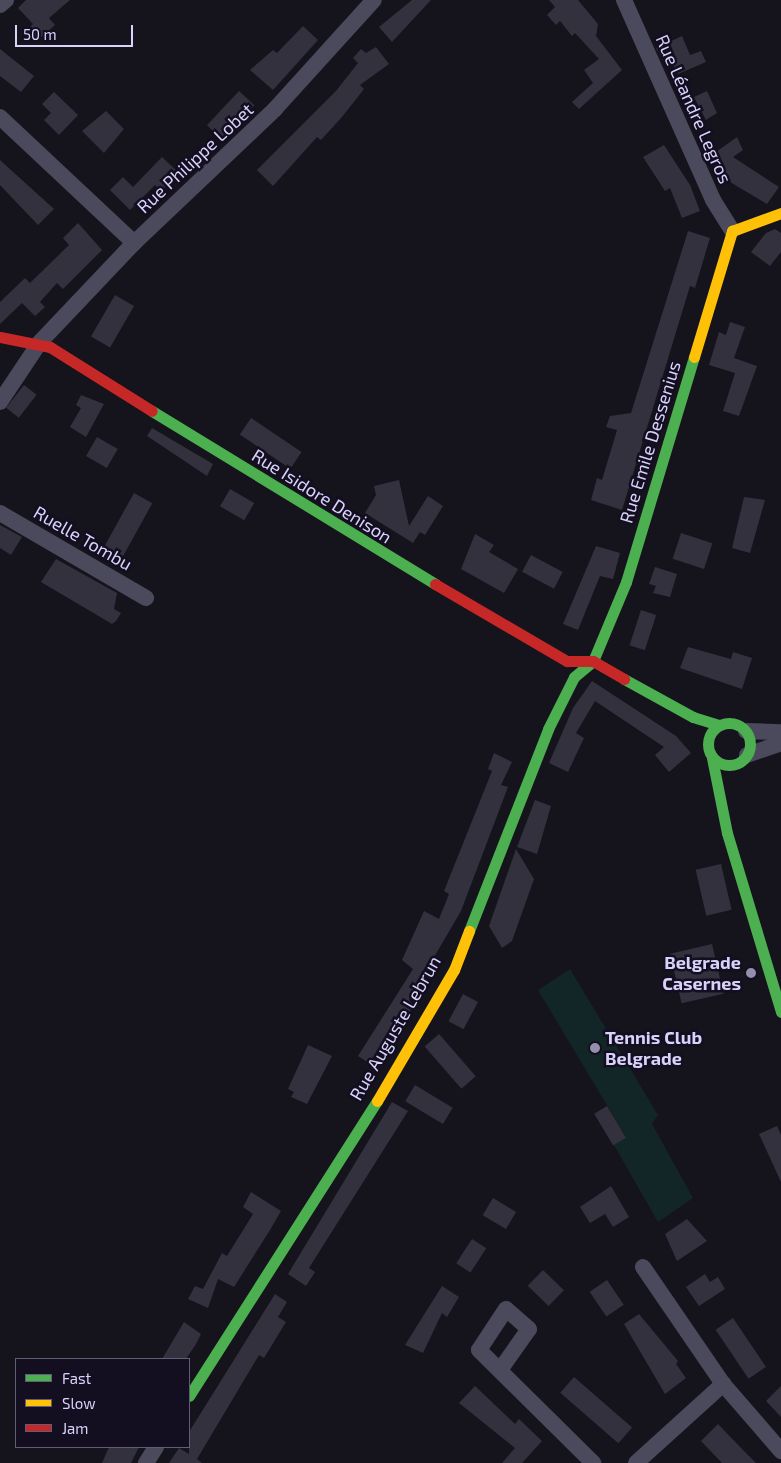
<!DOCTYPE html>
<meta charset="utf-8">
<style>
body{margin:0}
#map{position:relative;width:781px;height:1463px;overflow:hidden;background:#15131c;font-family:"Exo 2",sans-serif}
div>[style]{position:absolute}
.green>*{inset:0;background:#132627}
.building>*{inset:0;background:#33313e;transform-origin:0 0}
.street>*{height:16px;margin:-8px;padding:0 8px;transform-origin:8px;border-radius:8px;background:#4b495c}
.fast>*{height:11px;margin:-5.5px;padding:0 5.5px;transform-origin:5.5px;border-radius:5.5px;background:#4caf50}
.fast>.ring{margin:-5.5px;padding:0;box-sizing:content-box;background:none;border:11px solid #4caf50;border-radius:50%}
.slow>*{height:11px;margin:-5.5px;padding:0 5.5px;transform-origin:5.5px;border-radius:5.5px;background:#ffc107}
.jam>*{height:11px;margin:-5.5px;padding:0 5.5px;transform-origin:5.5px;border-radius:5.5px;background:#c62828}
.dots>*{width:14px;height:14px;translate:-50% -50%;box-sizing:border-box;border:2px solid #130f20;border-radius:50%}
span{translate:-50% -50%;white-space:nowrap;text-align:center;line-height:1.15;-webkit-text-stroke:5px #130f20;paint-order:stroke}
.street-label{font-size:18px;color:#d9d2fa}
.poi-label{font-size:18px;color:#d9d2fa;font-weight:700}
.right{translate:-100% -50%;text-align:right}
.left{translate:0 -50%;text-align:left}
.legend{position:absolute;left:15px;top:1358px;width:175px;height:90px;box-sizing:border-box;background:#130f20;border:1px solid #625d77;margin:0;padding:6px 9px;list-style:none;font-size:15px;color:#d9d2fa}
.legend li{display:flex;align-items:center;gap:10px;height:25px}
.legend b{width:25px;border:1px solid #625d77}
.scale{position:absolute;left:15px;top:25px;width:118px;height:22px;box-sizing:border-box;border:2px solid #d9d2fa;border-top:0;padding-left:6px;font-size:15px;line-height:18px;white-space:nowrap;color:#d9d2fa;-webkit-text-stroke:4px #130f20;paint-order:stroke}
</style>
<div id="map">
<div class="green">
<i style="clip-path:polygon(570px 969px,658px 1115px,652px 1124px,693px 1198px,658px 1222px,614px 1145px,626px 1137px,538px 990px)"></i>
</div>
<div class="building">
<i style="clip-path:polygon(26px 0,70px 0,49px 18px,55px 25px,38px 40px,28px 29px,33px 24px,18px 8px)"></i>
<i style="clip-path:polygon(412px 0,431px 0,392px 42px,379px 27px)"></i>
<i style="clip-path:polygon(549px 0,578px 0,598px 24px,596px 36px,622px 70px,579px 109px,572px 102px,593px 83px,584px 70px,599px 59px,575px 33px,572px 36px,560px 21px,556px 25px,547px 15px,555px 7px)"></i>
<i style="clip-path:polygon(303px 26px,318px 40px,273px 90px,250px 70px,273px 50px,277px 53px)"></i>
<i style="clip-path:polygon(682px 36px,690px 55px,701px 51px,706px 62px,678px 74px,672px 63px,665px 65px,656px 48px)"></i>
<i style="clip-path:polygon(376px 47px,389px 64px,360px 85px,364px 89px,342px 117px,321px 140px,317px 137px,273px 186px,257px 170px,336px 91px,358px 63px,353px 58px,361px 49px,366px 53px)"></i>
<i style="clip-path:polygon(0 49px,34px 76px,21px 92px,0 76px)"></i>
<i style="left:239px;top:91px;width:21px;height:47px;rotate:43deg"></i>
<i style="clip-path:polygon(707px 91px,717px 113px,706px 120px,694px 97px)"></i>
<i style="clip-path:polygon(54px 92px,78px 115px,59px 135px,44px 120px,51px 113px,42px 104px)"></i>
<i style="clip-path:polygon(106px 111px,124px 129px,104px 153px,82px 131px)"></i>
<i style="clip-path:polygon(737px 137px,743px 150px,733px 157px,779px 187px,767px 204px,725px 179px,709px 157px)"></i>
<i style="clip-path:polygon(664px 145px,690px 185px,700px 211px,682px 218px,670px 188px,665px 191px,643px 157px)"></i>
<i style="clip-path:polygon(162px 157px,179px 173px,161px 191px,155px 185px,130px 210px,110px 190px,123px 177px,133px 187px)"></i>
<i style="clip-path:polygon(0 160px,54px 209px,38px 225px,0 185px)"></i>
<i style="clip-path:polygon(78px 223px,102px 250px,63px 289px,57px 283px,40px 302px,45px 307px,35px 316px,22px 303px,0 324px,0 302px,25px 278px,30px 283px,69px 245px,63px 238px)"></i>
<i style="clip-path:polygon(775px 229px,781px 233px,781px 252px,770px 266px,751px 252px,766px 233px)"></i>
<i style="clip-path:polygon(688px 231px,710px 238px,695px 288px,690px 286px,622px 510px,591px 500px,597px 478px,602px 480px,617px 430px,606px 427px,610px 416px,631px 413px)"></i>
<i style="left:115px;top:295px;width:22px;height:48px;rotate:30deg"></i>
<i style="clip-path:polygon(730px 322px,745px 327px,734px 358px,757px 366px,739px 416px,723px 411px,735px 373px,709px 365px,719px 332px,726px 335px)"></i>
<i style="left:24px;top:385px;width:16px;height:29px;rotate:38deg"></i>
<i style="clip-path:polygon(81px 395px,104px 404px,86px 437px,70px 427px,81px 408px,76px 405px)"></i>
<i style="left:251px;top:418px;width:61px;height:20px;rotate:34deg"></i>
<i style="clip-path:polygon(152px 428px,213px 464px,207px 476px,147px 436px)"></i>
<i style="left:97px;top:437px;width:24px;height:22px;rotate:30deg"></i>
<i style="clip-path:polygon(399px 480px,409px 526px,428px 496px,443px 506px,425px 535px,420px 532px,413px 543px,365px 513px,376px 495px,374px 486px)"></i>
<i style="left:230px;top:489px;width:28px;height:20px;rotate:30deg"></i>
<i style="left:134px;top:493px;width:21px;height:70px;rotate:29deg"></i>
<i style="clip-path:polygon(744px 497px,765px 500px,750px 553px,732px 548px)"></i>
<i style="clip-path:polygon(0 525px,22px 537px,11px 555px,0 548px)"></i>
<i style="left:681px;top:533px;width:33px;height:27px;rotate:18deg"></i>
<i style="clip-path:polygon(475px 534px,494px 545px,489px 552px,518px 569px,504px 593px,461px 569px)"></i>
<i style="clip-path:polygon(596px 546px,620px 553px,613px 579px,600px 576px,578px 630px,563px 624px)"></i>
<i style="left:531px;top:555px;width:36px;height:19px;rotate:28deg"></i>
<i style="clip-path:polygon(56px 559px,117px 593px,114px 609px,121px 613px,116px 621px,112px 624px,41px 582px)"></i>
<i style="clip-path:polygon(655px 567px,677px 574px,670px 597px,653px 593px,656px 586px,649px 584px)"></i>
<i style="left:641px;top:610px;width:16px;height:37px;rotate:18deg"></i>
<i style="clip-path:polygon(688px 647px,731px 659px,733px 652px,752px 658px,742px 689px,680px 668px)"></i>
<i style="clip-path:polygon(592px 681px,676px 736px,691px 753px,669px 772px,655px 755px,664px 747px,595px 701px,576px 733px,584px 738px,568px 772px,549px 763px,573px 708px)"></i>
<i style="clip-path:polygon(494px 753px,512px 762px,501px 785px,508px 787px,461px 911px,409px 1000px,414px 1005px,375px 1067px,358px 1056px,413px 969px,402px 960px,424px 911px,439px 919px,449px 894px,444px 891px,492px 771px,488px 769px)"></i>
<i style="clip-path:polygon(535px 800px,551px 806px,537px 854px,517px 847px)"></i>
<i style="clip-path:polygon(516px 849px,534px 879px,512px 941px,502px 948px,489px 926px)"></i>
<i style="left:721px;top:864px;width:47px;height:26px;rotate:77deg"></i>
<i style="left:712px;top:944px;width:51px;height:43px;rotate:77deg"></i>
<i style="left:463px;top:994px;width:17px;height:31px;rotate:28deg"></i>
<i style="left:439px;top:1034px;width:56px;height:19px;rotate:49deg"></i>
<i style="clip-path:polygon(308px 1045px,332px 1056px,307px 1104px,291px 1097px,294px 1092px,288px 1089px)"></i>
<i style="left:415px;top:1085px;width:44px;height:19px;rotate:31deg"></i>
<i style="clip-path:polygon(392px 1102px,408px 1111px,309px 1268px,315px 1272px,306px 1286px,288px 1274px)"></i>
<i style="left:607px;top:1106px;width:37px;height:15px;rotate:59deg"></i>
<i style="clip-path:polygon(777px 1126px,781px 1135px,781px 1182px,759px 1134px)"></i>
<i style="clip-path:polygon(611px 1186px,629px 1217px,613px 1227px,605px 1214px,590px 1223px,580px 1207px)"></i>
<i style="clip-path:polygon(251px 1192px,281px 1211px,270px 1230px,234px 1287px,218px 1279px,208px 1308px,188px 1299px,195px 1286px,203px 1289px,222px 1253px,227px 1256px,253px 1214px,243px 1207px)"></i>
<i style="left:493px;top:1198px;width:27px;height:20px;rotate:31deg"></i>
<i style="clip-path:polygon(687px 1219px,707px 1241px,677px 1261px,665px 1234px)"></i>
<i style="left:472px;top:1239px;width:17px;height:29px;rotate:33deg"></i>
<i style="left:543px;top:1270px;width:29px;height:22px;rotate:44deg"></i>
<i style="clip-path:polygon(705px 1274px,710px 1282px,718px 1277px,725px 1289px,699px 1306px,686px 1287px)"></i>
<i style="left:607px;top:1280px;width:30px;height:21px;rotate:56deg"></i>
<i style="clip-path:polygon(442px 1286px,459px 1297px,447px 1317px,442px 1313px,423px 1353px,405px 1345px)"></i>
<i style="clip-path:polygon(275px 1294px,287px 1302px,278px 1317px,286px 1322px,264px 1358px,259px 1355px,197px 1459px,202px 1463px,169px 1463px,179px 1448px,189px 1454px,189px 1432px)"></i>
<i style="clip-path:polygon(639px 1314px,678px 1361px,676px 1364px,686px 1378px,665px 1394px,624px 1324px)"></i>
<i style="left:733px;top:1318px;width:59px;height:21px;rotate:56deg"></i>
<i style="clip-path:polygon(184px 1322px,201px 1334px,196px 1344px,186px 1359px,162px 1359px)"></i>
<i style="left:574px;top:1377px;width:77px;height:21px;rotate:41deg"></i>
<i style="clip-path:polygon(475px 1386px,515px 1424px,519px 1419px,542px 1441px,522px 1463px,502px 1463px,515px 1448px,459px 1403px)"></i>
<i style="clip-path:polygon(781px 1386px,781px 1417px,766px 1401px)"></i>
<i style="clip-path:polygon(718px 1424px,743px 1450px,756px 1463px,722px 1463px,701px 1441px)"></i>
<i style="clip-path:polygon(109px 1447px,139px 1447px,131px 1463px,102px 1463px)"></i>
</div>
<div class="street">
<i style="left:624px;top:0;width:219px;rotate:66deg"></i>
<i style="left:713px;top:200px;width:36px;rotate:58deg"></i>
<i style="left:0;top:5px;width:8px;rotate:-40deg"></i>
<i style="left:0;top:117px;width:184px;rotate:43.2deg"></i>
<i style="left:0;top:402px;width:72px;rotate:-56.3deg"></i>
<i style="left:40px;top:342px;width:137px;rotate:-46.5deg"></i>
<i style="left:134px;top:243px;width:195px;rotate:-43.5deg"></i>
<i style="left:275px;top:109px;width:147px;rotate:-47.8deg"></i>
<i style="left:0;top:513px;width:169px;rotate:30.2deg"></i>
<i style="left:746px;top:731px;width:35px;rotate:2deg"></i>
<i style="left:747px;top:755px;width:36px;rotate:-19deg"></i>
<i style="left:643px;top:1267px;width:142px;rotate:55.6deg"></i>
<i style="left:723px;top:1384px;width:89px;rotate:49.1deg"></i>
<i style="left:500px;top:1370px;width:50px;rotate:-54.7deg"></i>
<i style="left:529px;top:1329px;width:30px;rotate:-139deg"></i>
<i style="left:506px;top:1309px;width:49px;rotate:123.4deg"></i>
<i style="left:479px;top:1350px;width:161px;rotate:44.7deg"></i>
<i style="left:146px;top:1463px;width:19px;rotate:-58deg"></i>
<i style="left:636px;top:1463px;width:118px;rotate:-42.2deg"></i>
</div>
<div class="fast">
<i style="left:152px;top:411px;width:332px;rotate:31.4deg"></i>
<i style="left:624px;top:679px;width:79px;rotate:28.8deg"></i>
<i style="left:693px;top:717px;width:27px;rotate:17deg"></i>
<i class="ring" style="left:708px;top:723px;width:31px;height:31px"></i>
<i style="left:712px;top:758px;width:76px;rotate:78.7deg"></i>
<i style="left:727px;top:833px;width:187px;rotate:73.2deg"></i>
<i style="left:469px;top:931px;width:217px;rotate:-68.6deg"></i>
<i style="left:548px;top:729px;width:58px;rotate:-63.4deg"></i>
<i style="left:574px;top:677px;width:25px;rotate:-40deg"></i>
<i style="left:593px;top:661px;width:86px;rotate:-67.3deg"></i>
<i style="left:626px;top:582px;width:235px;rotate:-73.2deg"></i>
<i style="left:189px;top:1396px;width:350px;rotate:-57.5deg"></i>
</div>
<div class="slow">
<i style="left:694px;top:357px;width:132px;rotate:-73.2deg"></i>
<i style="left:732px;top:231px;width:52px;rotate:-20.2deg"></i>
<i style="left:377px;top:1101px;width:152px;rotate:-59.6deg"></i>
<i style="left:454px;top:970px;width:42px;rotate:-69deg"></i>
</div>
<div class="jam">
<i style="left:0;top:337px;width:51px;rotate:11.3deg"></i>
<i style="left:50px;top:347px;width:120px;rotate:32.1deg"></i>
<i style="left:435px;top:584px;width:153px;rotate:30.3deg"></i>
<i style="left:567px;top:661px;width:26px"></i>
<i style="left:593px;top:661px;width:36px;rotate:30deg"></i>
</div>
<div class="dots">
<i style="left:751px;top:973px;background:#948fac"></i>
<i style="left:595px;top:1048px;background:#948fac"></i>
</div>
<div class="street-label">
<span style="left:694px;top:109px;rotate:66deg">Rue Léandre Legros</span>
<span style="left:195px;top:158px;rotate:-43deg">Rue Philippe Lobet</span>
<span style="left:650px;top:442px;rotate:-73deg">Rue Emile Dessenius</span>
<span style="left:322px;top:496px;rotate:32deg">Rue Isidore Denison</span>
<span style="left:83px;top:538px;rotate:30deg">Ruelle Tombu</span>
<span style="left:395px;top:1028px;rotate:-60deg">Rue Auguste Lebrun</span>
</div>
<div class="poi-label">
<span class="right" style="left:741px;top:973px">Belgrade<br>Casernes</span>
<span class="left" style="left:605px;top:1048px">Tennis Club<br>Belgrade</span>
</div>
<ul class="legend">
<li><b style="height:6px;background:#4caf50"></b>Fast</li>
<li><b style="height:6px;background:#ffc107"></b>Slow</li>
<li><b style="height:6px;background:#c62828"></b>Jam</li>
</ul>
<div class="scale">50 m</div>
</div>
